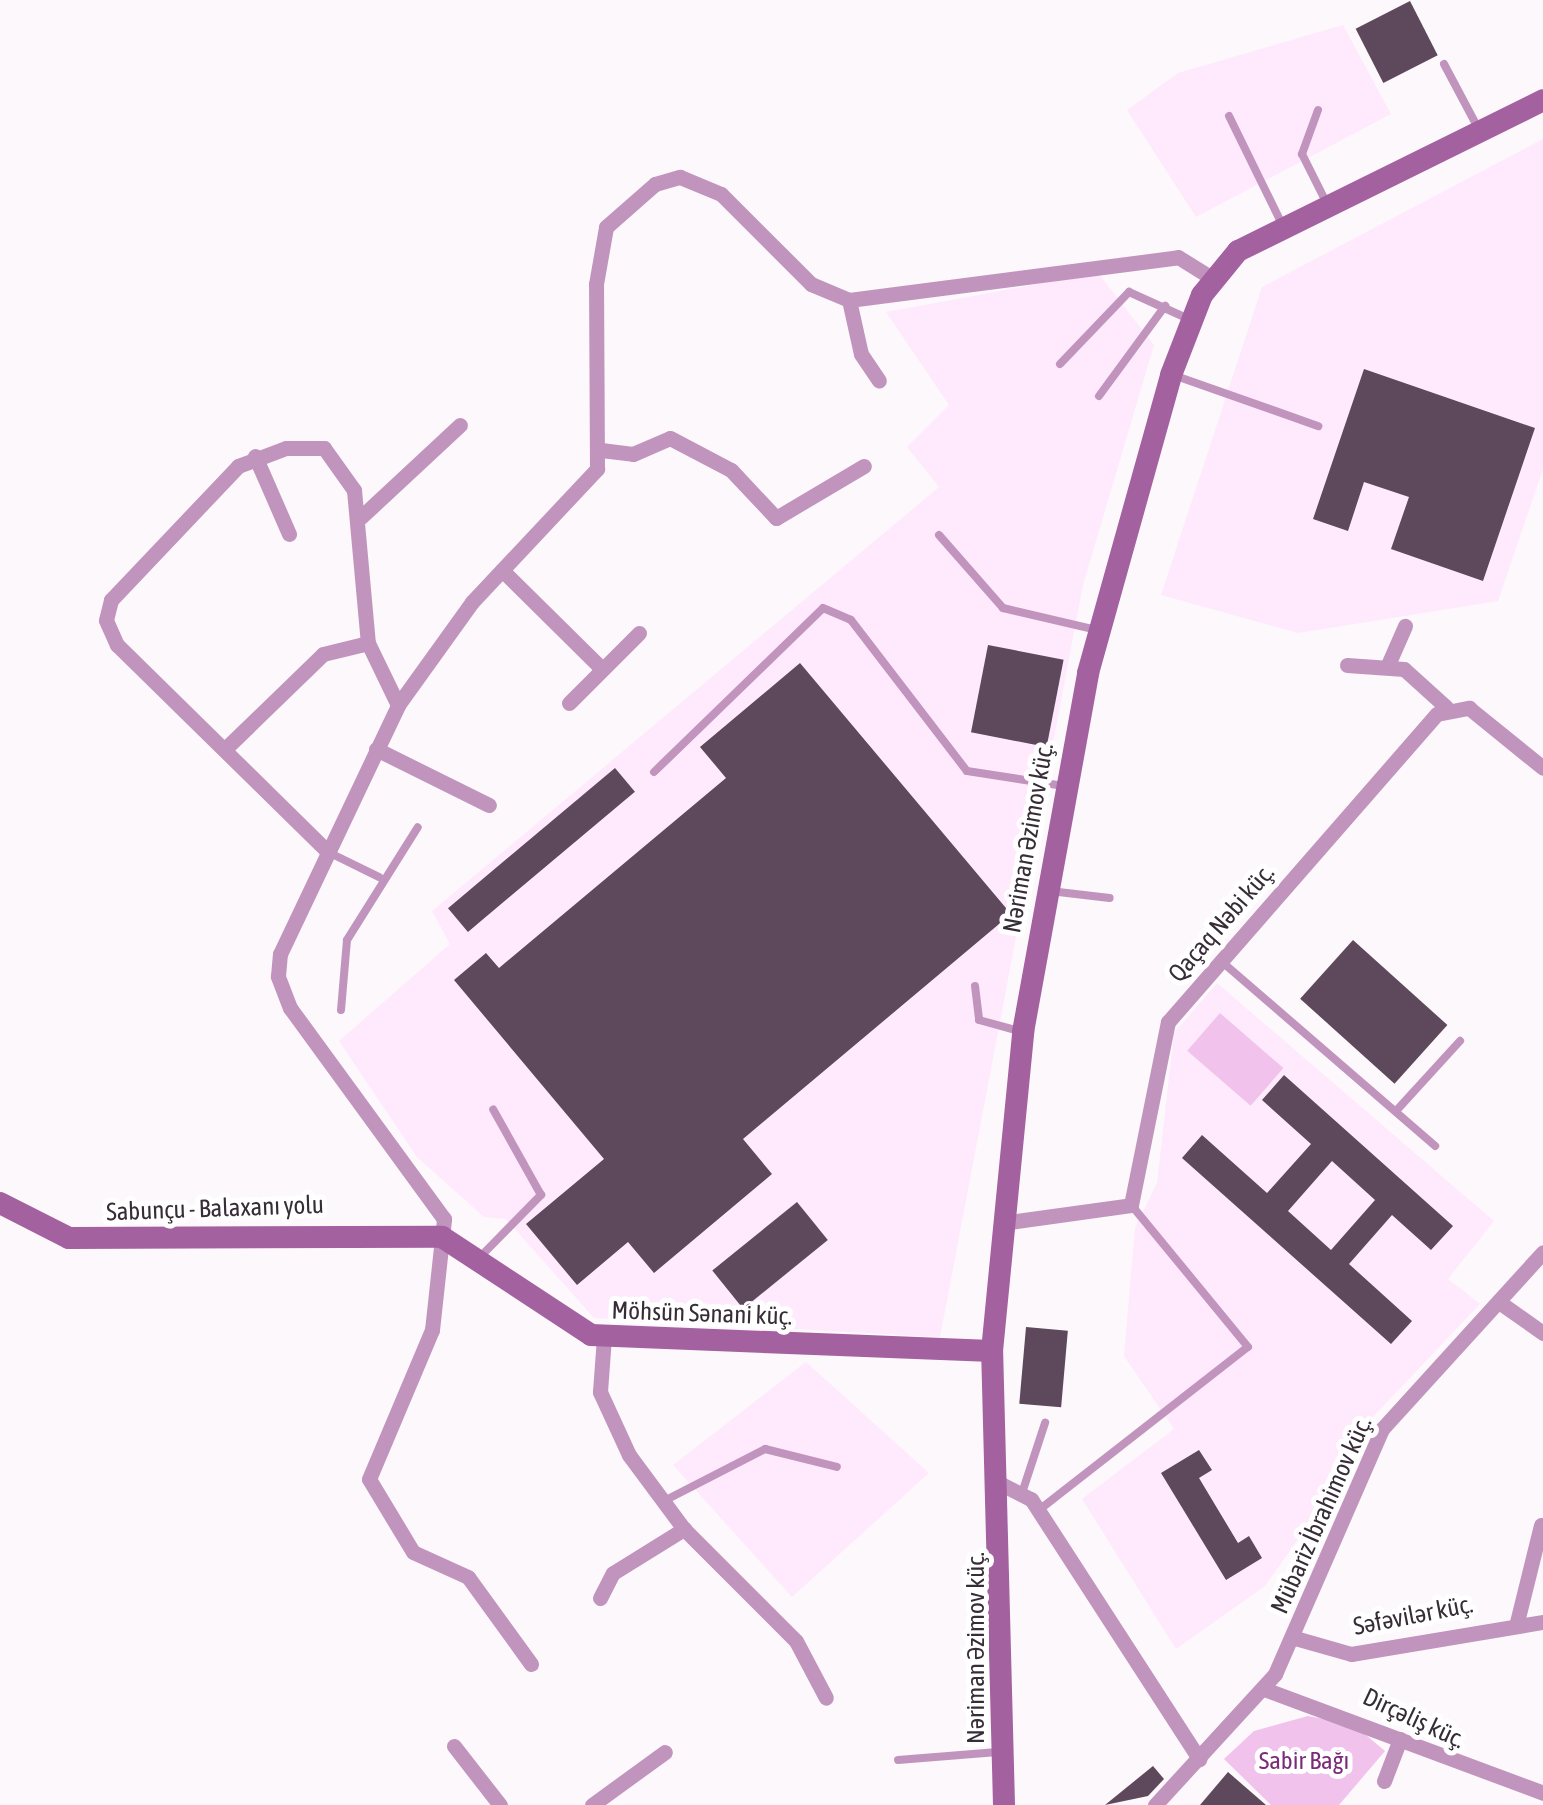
<!DOCTYPE html>
<meta charset="utf-8">
<style>
body{margin:0}
#map{position:relative;width:1543px;height:1805px;overflow:hidden;background:#fdf8fc;font-family:"Asap Condensed",sans-serif}
div>[style]{position:absolute}
.built>*{inset:0;background:#feeafc}
.green>*{inset:0;background:#f0c2ec;transform-origin:0 0}
.building>*{inset:0;background:#5e485c;transform-origin:0 0}
.lane>*{height:8px;margin:-4px;padding:0 4px;transform-origin:4px;border-radius:4px;background:#c194be}
.street>*{height:15px;margin:-7.5px;padding:0 7.5px;transform-origin:7.5px;border-radius:7.5px;background:#c194be}
.secondary>*{height:22px;margin:-11px;padding:0 11px;transform-origin:11px;border-radius:11px;background:#a361a0}
span{translate:-50% -50%;white-space:nowrap;text-align:center;line-height:1.15;-webkit-text-stroke:10px #fff;paint-order:stroke}
.street-label{font-size:25px;color:#372d37}
.park-label{font-size:25px;color:#7b2c79}
</style>
<div id="map">
<div class="built">
<i style="clip-path:polygon(1343px 25px,1391px 114px,1196px 217px,1127px 110px,1178px 73px)"></i>
<i style="clip-path:polygon(1543px 139px,1543px 469px,1498px 601px,1298px 633px,1161px 595px,1262px 287px)"></i>
<i style="clip-path:polygon(1098px 273px,1154px 345px,1083px 585px,940px 1337px,594px 1318px,506px 1219px,484px 1217px,417px 1157px,339px 1041px,450px 944px,432px 911px,939px 487px,907px 447px,949px 405px,886px 312px)"></i>
<i style="clip-path:polygon(1217px 983px,1494px 1221px,1448px 1279px,1480px 1304px,1352px 1439px,1359px 1453px,1265px 1586px,1176px 1649px,1082px 1499px,1174px 1429px,1124px 1356px,1135px 1228px,1157px 1183px,1174px 1033px)"></i>
<i style="clip-path:polygon(806px 1362px,929px 1473px,792px 1597px,673px 1465px)"></i>
</div>
<div class="green">
<i style="left:1220px;top:1013px;width:84px;height:50px;rotate:41deg"></i>
<i style="clip-path:polygon(1308px 1716px,1354px 1725px,1385px 1751px,1339px 1805px,1271px 1805px,1224px 1759px,1254px 1731px)"></i>
</div>
<div class="building">
<i style="left:1410px;top:1px;width:61px;height:61px;rotate:63deg"></i>
<i style="clip-path:polygon(1364px 369px,1535px 428px,1483px 581px,1391px 549px,1409px 497px,1364px 482px,1348px 531px,1313px 519px)"></i>
<i style="left:988px;top:645px;width:77px;height:89px;rotate:11deg"></i>
<i style="clip-path:polygon(800px 663px,1011px 914px,743px 1139px,772px 1174px,654px 1273px,628px 1242px,577px 1285px,526px 1224px,604px 1159px,454px 980px,486px 953px,499px 968px,726px 778px,700px 747px)"></i>
<i style="left:615px;top:768px;width:31px;height:218px;rotate:50deg"></i>
<i style="left:1353px;top:940px;width:127px;height:79px;rotate:42deg"></i>
<i style="clip-path:polygon(evenodd,1284px 1075px,1453px 1226px,1431px 1250px,1392px 1215px,1349px 1264px,1412px 1321px,1391px 1344px,1182px 1158px,1202px 1135px,1267px 1193px,1311px 1144px,1262px 1100px,1284px 1075px,1332px 1161px,1375px 1200px,1331px 1250px,1288px 1211px,1332px 1161px)"></i>
<i style="left:797px;top:1202px;width:49px;height:109px;rotate:51deg"></i>
<i style="left:1026px;top:1327px;width:42px;height:77px;rotate:5deg"></i>
<i style="clip-path:polygon(1199px 1450px,1212px 1470px,1199px 1478px,1238px 1543px,1249px 1536px,1262px 1558px,1226px 1580px,1161px 1473px)"></i>
<i style="clip-path:polygon(1153px 1766px,1164px 1779px,1148px 1796px,1105px 1805px)"></i>
<i style="clip-path:polygon(1228px 1772px,1266px 1805px,1200px 1805px)"></i>
</div>
<div class="lane">
<i style="left:1444px;top:64px;width:72px;rotate:62deg"></i>
<i style="left:1318px;top:110px;width:47px;rotate:110deg"></i>
<i style="left:1302px;top:154px;width:56px;rotate:63.4deg"></i>
<i style="left:1229px;top:116px;width:120px;rotate:63.9deg"></i>
<i style="left:1060px;top:364px;width:100px;rotate:-46.2deg"></i>
<i style="left:1129px;top:292px;width:68px;rotate:24.3deg"></i>
<i style="left:1176px;top:376px;width:151px;rotate:19.4deg"></i>
<i style="left:1099px;top:396px;width:112px;rotate:-53.7deg"></i>
<i style="left:939px;top:535px;width:97px;rotate:48.8deg"></i>
<i style="left:1003px;top:608px;width:97px;rotate:13.2deg"></i>
<i style="left:654px;top:772px;width:235px;rotate:-44.1deg"></i>
<i style="left:823px;top:608px;width:30px;rotate:23deg"></i>
<i style="left:851px;top:620px;width:190px;rotate:52.5deg"></i>
<i style="left:967px;top:771px;width:98px;rotate:8.8deg"></i>
<i style="left:328px;top:852px;width:57px;rotate:26.1deg"></i>
<i style="left:1050px;top:891px;width:60px;rotate:6.7deg"></i>
<i style="left:1221px;top:961px;width:283px;rotate:40.8deg"></i>
<i style="left:975px;top:986px;width:34px;rotate:83deg"></i>
<i style="left:979px;top:1020px;width:41px;rotate:15.4deg"></i>
<i style="left:341px;top:1010px;width:70px;rotate:-85.1deg"></i>
<i style="left:347px;top:940px;width:133px;rotate:-57.9deg"></i>
<i style="left:1396px;top:1111px;width:95px;rotate:-47.6deg"></i>
<i style="left:481px;top:1256px;width:86px;rotate:-45.5deg"></i>
<i style="left:541px;top:1195px;width:98px;rotate:-119.2deg"></i>
<i style="left:1023px;top:1490px;width:71px;rotate:-71.8deg"></i>
<i style="left:662px;top:1502px;width:116px;rotate:-27.2deg"></i>
<i style="left:765px;top:1449px;width:74px;rotate:14deg"></i>
<i style="left:1039px;top:1510px;width:265px;rotate:-38deg"></i>
<i style="left:1248px;top:1347px;width:183px;rotate:-129.4deg"></i>
<i style="left:898px;top:1760px;width:100px;rotate:-4.6deg"></i>
</div>
<div class="street">
<i style="left:849px;top:300px;width:55px;rotate:77.5deg"></i>
<i style="left:861px;top:354px;width:32px;rotate:56deg"></i>
<i style="left:601px;top:450px;width:32px;rotate:7deg"></i>
<i style="left:633px;top:454px;width:40px;rotate:-23.4deg"></i>
<i style="left:670px;top:438px;width:69px;rotate:27.7deg"></i>
<i style="left:731px;top:470px;width:66px;rotate:46.8deg"></i>
<i style="left:776px;top:518px;width:102px;rotate:-30.6deg"></i>
<i style="left:255px;top:456px;width:85px;rotate:66.4deg"></i>
<i style="left:361px;top:517px;width:135px;rotate:-42.9deg"></i>
<i style="left:502px;top:570px;width:141px;rotate:44.7deg"></i>
<i style="left:1347px;top:665px;width:57px;rotate:4deg"></i>
<i style="left:1404px;top:669px;width:57px;rotate:42.1deg"></i>
<i style="left:1387px;top:667px;width:45px;rotate:-66.3deg"></i>
<i style="left:569px;top:703px;width:99px;rotate:-45deg"></i>
<i style="left:225px;top:749px;width:136px;rotate:-44.1deg"></i>
<i style="left:323px;top:654px;width:46px;rotate:-13.7deg"></i>
<i style="left:376px;top:749px;width:126px;rotate:26.4deg"></i>
<i style="left:328px;top:852px;width:296px;rotate:-135.5deg"></i>
<i style="left:117px;top:645px;width:27px;rotate:-114deg"></i>
<i style="left:106px;top:620px;width:21px;rotate:-76deg"></i>
<i style="left:111px;top:600px;width:185px;rotate:-46.5deg"></i>
<i style="left:238px;top:466px;width:51px;rotate:-20.6deg"></i>
<i style="left:286px;top:448px;width:38px"></i>
<i style="left:324px;top:448px;width:52px;rotate:54.5deg"></i>
<i style="left:354px;top:490px;width:154px;rotate:84.8deg"></i>
<i style="left:368px;top:643px;width:69px;rotate:64.2deg"></i>
<i style="left:1002px;top:1223px;width:130px;rotate:-7.9deg"></i>
<i style="left:1131px;top:1205px;width:187px;rotate:-78.6deg"></i>
<i style="left:1168px;top:1022px;width:409px;rotate:-48.9deg"></i>
<i style="left:1437px;top:714px;width:33px;rotate:-11deg"></i>
<i style="left:1469px;top:708px;width:95px;rotate:39deg"></i>
<i style="left:1499px;top:1302px;width:54px;rotate:35.2deg"></i>
<i style="left:604px;top:1337px;width:55px;rotate:94.2deg"></i>
<i style="left:600px;top:1392px;width:69px;rotate:65.3deg"></i>
<i style="left:629px;top:1455px;width:92px;rotate:53.4deg"></i>
<i style="left:684px;top:1529px;width:158px;rotate:45deg"></i>
<i style="left:796px;top:1641px;width:64px;rotate:62.2deg"></i>
<i style="left:999px;top:1483px;width:36px;rotate:27deg"></i>
<i style="left:1031px;top:1499px;width:310px;rotate:57.1deg"></i>
<i style="left:600px;top:1598px;width:28px;rotate:-63deg"></i>
<i style="left:613px;top:1573px;width:84px;rotate:-31.8deg"></i>
<i style="left:1517px;top:1622px;width:100px;rotate:-76.1deg"></i>
<i style="left:1295px;top:1638px;width:58px;rotate:15.9deg"></i>
<i style="left:1351px;top:1654px;width:195px;rotate:-9.5deg"></i>
<i style="left:531px;top:1664px;width:107px;rotate:-125.9deg"></i>
<i style="left:468px;top:1577px;width:60px;rotate:-155.6deg"></i>
<i style="left:413px;top:1552px;width:85px;rotate:-121.1deg"></i>
<i style="left:369px;top:1479px;width:162px;rotate:-67.1deg"></i>
<i style="left:432px;top:1330px;width:112px;rotate:-83.8deg"></i>
<i style="left:444px;top:1219px;width:261px;rotate:-126.1deg"></i>
<i style="left:290px;top:1008px;width:34px;rotate:-111deg"></i>
<i style="left:278px;top:976px;width:22px;rotate:-85deg"></i>
<i style="left:280px;top:954px;width:276px;rotate:-64.6deg"></i>
<i style="left:398px;top:705px;width:127px;rotate:-54.3deg"></i>
<i style="left:472px;top:602px;width:183px;rotate:-46.8deg"></i>
<i style="left:597px;top:469px;width:185px;rotate:-90.3deg"></i>
<i style="left:596px;top:284px;width:58px;rotate:-80deg"></i>
<i style="left:606px;top:227px;width:65px;rotate:-41.3deg"></i>
<i style="left:655px;top:184px;width:26px;rotate:-16deg"></i>
<i style="left:680px;top:177px;width:44px;rotate:22.5deg"></i>
<i style="left:721px;top:194px;width:127px;rotate:45deg"></i>
<i style="left:811px;top:284px;width:41px;rotate:22.8deg"></i>
<i style="left:849px;top:300px;width:332px;rotate:-7.4deg"></i>
<i style="left:1178px;top:257px;width:40px;rotate:32deg"></i>
<i style="left:1264px;top:1689px;width:298px;rotate:20.4deg"></i>
<i style="left:454px;top:1746px;width:75px;rotate:52.1deg"></i>
<i style="left:1384px;top:1781px;width:45px;rotate:-69.1deg"></i>
<i style="left:592px;top:1805px;width:90px;rotate:-36deg"></i>
<i style="left:1155px;top:1805px;width:178px;rotate:-47.5deg"></i>
<i style="left:1275px;top:1674px;width:267px;rotate:-66.4deg"></i>
<i style="left:1382px;top:1429px;width:239px;rotate:-47.7deg"></i>
</div>
<div class="secondary">
<i style="left:0;top:1203px;width:77px;rotate:26.9deg"></i>
<i style="left:69px;top:1238px;width:373px;rotate:-0.2deg"></i>
<i style="left:442px;top:1237px;width:178px;rotate:33.3deg"></i>
<i style="left:591px;top:1335px;width:401px;rotate:2.3deg"></i>
<i style="left:1004px;top:1805px;width:454px;rotate:-91.5deg"></i>
<i style="left:992px;top:1351px;width:321px;rotate:-84.4deg"></i>
<i style="left:1023px;top:1032px;width:365px;rotate:-79.7deg"></i>
<i style="left:1088px;top:673px;width:309px;rotate:-74.4deg"></i>
<i style="left:1171px;top:375px;width:86px;rotate:-68.8deg"></i>
<i style="left:1202px;top:295px;width:57px;rotate:-50.7deg"></i>
<i style="left:1238px;top:251px;width:340px;rotate:-26.3deg"></i>
</div>
<div class="street-label">
<span style="left:1028px;top:838px;rotate:-80deg">Nəriman Əzimov küç.</span>
<span style="left:1221px;top:923px;rotate:-49deg">Qaçaq Nəbi küç.</span>
<span style="left:215px;top:1208px;rotate:-2deg">Sabunçu - Balaxanı yolu</span>
<span style="left:702px;top:1313px;rotate:2deg">Möhsün Sənani küç.</span>
<span style="left:1321px;top:1515px;rotate:-66deg">Mübariz İbrahimov küç.</span>
<span style="left:1413px;top:1615px;rotate:-11deg">Səfəvilər küç.</span>
<span style="left:975px;top:1648px;rotate:-90deg">Nəriman Əzimov küç.</span>
<span style="left:1414px;top:1718px;rotate:25deg">Dirçəliş küç.</span>
</div>
<div class="park-label">
<span style="left:1304px;top:1760px">Sabir Bağı</span>
</div>
</div>
